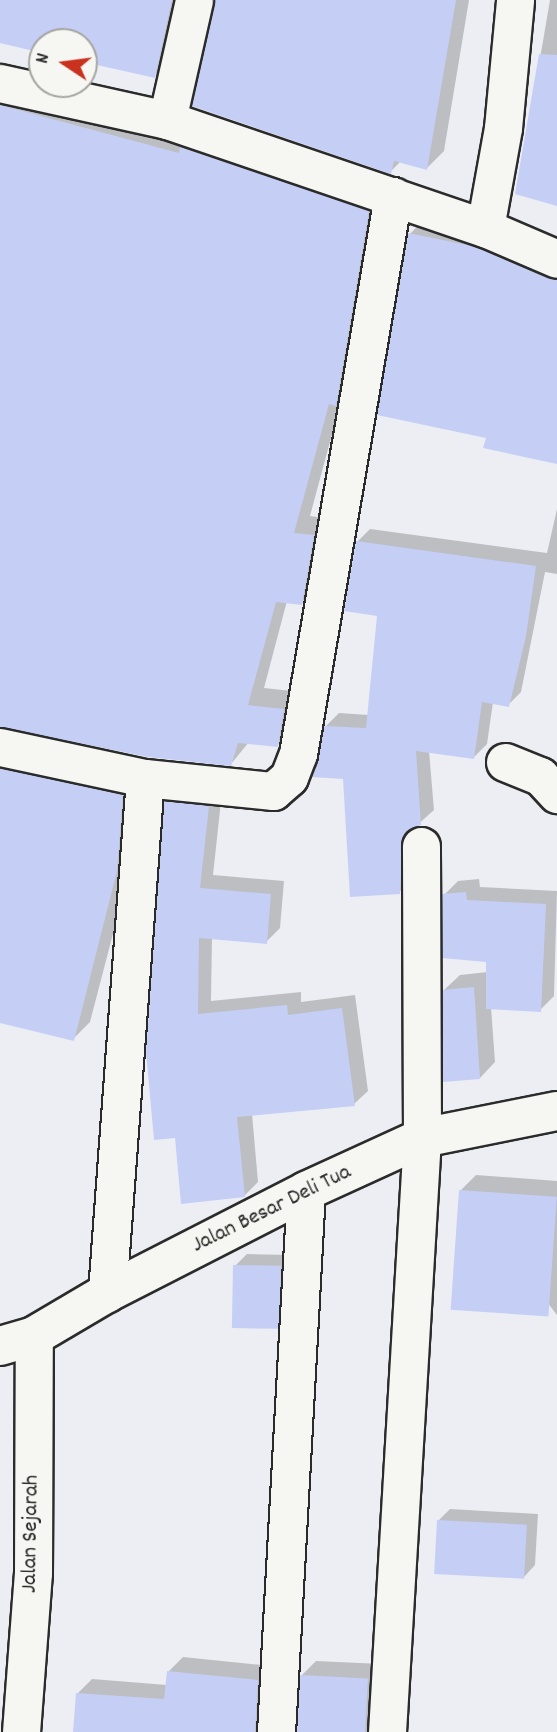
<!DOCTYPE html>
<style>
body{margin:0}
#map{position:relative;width:557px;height:1732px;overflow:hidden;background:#eceef3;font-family:Dekko,sans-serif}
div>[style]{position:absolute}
.shadow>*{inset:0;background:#0003}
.building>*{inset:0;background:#c5cff6;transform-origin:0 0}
.roads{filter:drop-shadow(2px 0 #2b2b2b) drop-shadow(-2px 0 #2b2b2b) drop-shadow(0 2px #2b2b2b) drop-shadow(0 -2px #2b2b2b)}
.minor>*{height:37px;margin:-18.5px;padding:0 18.5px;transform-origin:18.5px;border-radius:18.5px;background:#f6f6f2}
.primary>*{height:38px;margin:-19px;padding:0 19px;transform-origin:19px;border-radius:19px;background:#f6f6f2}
span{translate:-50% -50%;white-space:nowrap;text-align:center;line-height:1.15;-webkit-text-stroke:5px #f6f6f2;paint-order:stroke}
.street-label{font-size:23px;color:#2b2b2b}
.north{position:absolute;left:28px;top:28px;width:70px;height:70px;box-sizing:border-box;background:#f6f6f2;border:2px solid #a5a5a2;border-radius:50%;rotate:283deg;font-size:19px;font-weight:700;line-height:28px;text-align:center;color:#2b2b2b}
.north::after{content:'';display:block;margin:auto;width:24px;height:32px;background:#c8321e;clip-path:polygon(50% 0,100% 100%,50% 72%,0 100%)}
</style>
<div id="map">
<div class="shadow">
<i style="clip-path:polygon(0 0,185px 0,172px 59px,154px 76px,84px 60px,84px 42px,42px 42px,42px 51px,0 41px)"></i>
<i style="clip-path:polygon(216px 0,469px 0,444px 151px,427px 168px,401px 161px,390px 172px)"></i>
<i style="clip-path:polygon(550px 0,557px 0,557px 204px,517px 193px)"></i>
<i style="clip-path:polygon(0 78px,386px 194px,342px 397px,310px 516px,330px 519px,319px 586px,301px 603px,287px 601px,264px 688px,301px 692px,295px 727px,277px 745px,249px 742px,231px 764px,0 725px)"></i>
<i style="clip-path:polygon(424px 219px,557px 261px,557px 430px,488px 437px,410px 234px)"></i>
<i style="clip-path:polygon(557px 509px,557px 574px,545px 572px,521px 692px,508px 705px,493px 702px,487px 744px,474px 757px,429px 751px,434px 810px,415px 827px,413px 879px,399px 892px,326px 726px,339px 713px,369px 715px,379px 614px,357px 542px,370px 529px,547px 553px)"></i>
<i style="clip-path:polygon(0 739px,139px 778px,134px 853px,90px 1022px,73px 1039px,0 1021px)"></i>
<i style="clip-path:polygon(180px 788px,222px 792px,213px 875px,284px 881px,280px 928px,266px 942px,212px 938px,211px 1001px,301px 992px,301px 1002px,355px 995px,368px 1091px,354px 1104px,252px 1114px,258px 1182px,244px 1196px,183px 1202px,166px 802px)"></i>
<i style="clip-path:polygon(479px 879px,480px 887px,557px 891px,554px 996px,540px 1010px,491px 1007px,495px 1062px,480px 1078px,444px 990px,460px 975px,488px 972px,488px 960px,444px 895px,458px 881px)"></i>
<i style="clip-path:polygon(476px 1175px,557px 1181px,557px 1315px,461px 1190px)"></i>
<i style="clip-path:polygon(247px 1254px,292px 1255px,288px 1316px,277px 1328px,235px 1266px)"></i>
<i style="clip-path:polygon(450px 1509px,538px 1514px,535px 1565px,524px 1577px,438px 1521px)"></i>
<i style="clip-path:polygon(183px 1657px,272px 1666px,279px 1732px,75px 1732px,78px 1693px,92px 1679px,167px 1685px,168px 1672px)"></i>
<i style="clip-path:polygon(316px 1661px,382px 1664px,379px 1732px,299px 1732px,302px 1675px)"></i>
</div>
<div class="building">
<i style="clip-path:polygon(0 0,172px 0,155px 78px,84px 62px,84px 42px,42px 42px,42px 53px,0 43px)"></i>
<i style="clip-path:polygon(214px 0,456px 0,427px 170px,394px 161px,391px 174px,192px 106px)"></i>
<i style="clip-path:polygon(539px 54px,557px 55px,557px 206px,515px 194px)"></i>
<i style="clip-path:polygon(0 105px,179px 153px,180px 147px,369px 211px,336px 406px,329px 404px,294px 533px,314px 535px,302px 605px,276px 602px,248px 705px,284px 709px,278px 747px,238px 743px,231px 766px,148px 757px,0 727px)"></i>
<i style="clip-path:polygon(408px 233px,477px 247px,557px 280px,557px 464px,483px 448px,486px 438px,377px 415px)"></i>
<i style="clip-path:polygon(356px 541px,536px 566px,526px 636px,509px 707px,482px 702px,474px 759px,416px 751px,421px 825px,403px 836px,400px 894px,350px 897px,343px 779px,311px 777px,324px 726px,366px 728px,377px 616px,344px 611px)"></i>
<i style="clip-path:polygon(0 768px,123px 795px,117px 871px,74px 1041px,0 1023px)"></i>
<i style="clip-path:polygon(164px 801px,209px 806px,200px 888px,271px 894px,267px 944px,199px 938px,198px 1014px,287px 1005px,288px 1015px,342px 1008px,355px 1106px,237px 1117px,245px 1197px,181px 1204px,175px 1138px,154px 1140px,146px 1052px)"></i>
<i style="clip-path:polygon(466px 892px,467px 900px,546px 904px,541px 1012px,486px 1009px,486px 962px,442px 958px,442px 894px)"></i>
<i style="clip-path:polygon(474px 987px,480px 1079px,443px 1082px,442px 990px)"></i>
<i style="left:459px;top:1190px;width:98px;height:120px;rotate:4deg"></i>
<i style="left:233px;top:1265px;width:48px;height:63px;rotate:1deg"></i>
<i style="left:437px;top:1520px;width:90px;height:54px;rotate:3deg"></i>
<i style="clip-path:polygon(167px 1671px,258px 1680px,255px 1732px,73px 1732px,76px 1693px,164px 1699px)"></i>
<i style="left:300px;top:1675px;width:68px;height:57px;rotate:3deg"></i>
</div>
<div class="roads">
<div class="minor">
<i style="left:0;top:83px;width:171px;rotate:12.5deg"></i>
<i style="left:167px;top:120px;width:336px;rotate:18.8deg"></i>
<i style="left:485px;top:228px;width:78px;rotate:23.3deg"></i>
<i style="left:167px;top:120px;width:123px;rotate:-77.3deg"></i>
<i style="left:485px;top:228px;width:102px;rotate:-79.8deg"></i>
<i style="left:503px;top:128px;width:129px;rotate:-84.6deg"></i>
<i style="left:0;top:747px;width:148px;rotate:12.1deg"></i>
<i style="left:145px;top:778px;width:129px;rotate:5.8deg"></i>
<i style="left:273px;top:791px;width:21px;rotate:-41deg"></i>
<i style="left:289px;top:777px;width:25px;rotate:-69deg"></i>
<i style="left:298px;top:754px;width:566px;rotate:-80.34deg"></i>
<i style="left:505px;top:762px;width:38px;rotate:22deg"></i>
<i style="left:540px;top:776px;width:25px;rotate:47deg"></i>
<i style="left:107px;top:1293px;width:516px;rotate:-85.78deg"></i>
<i style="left:21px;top:1732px;width:159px;rotate:-85.7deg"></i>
<i style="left:33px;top:1573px;width:237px;rotate:-89.8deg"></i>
<i style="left:276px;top:1732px;width:542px;rotate:-86.83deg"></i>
<i style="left:387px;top:1732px;width:595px;rotate:-86.63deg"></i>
<i style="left:422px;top:1138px;width:292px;rotate:-90.2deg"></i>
</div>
<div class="primary">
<i style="left:0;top:1346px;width:35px;rotate:-16deg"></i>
<i style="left:34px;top:1336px;width:85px;rotate:-30.5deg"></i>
<i style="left:107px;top:1293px;width:224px;rotate:-27.1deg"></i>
<i style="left:306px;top:1191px;width:128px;rotate:-24.6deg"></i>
<i style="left:422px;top:1138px;width:138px;rotate:-11.3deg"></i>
</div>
</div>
<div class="street-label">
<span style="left:272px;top:1210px;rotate:-26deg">Jalan Besar Deli Tua</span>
<span style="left:32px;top:1534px;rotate:-89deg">Jalan Sejarah</span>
</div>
<div class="north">N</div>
</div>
